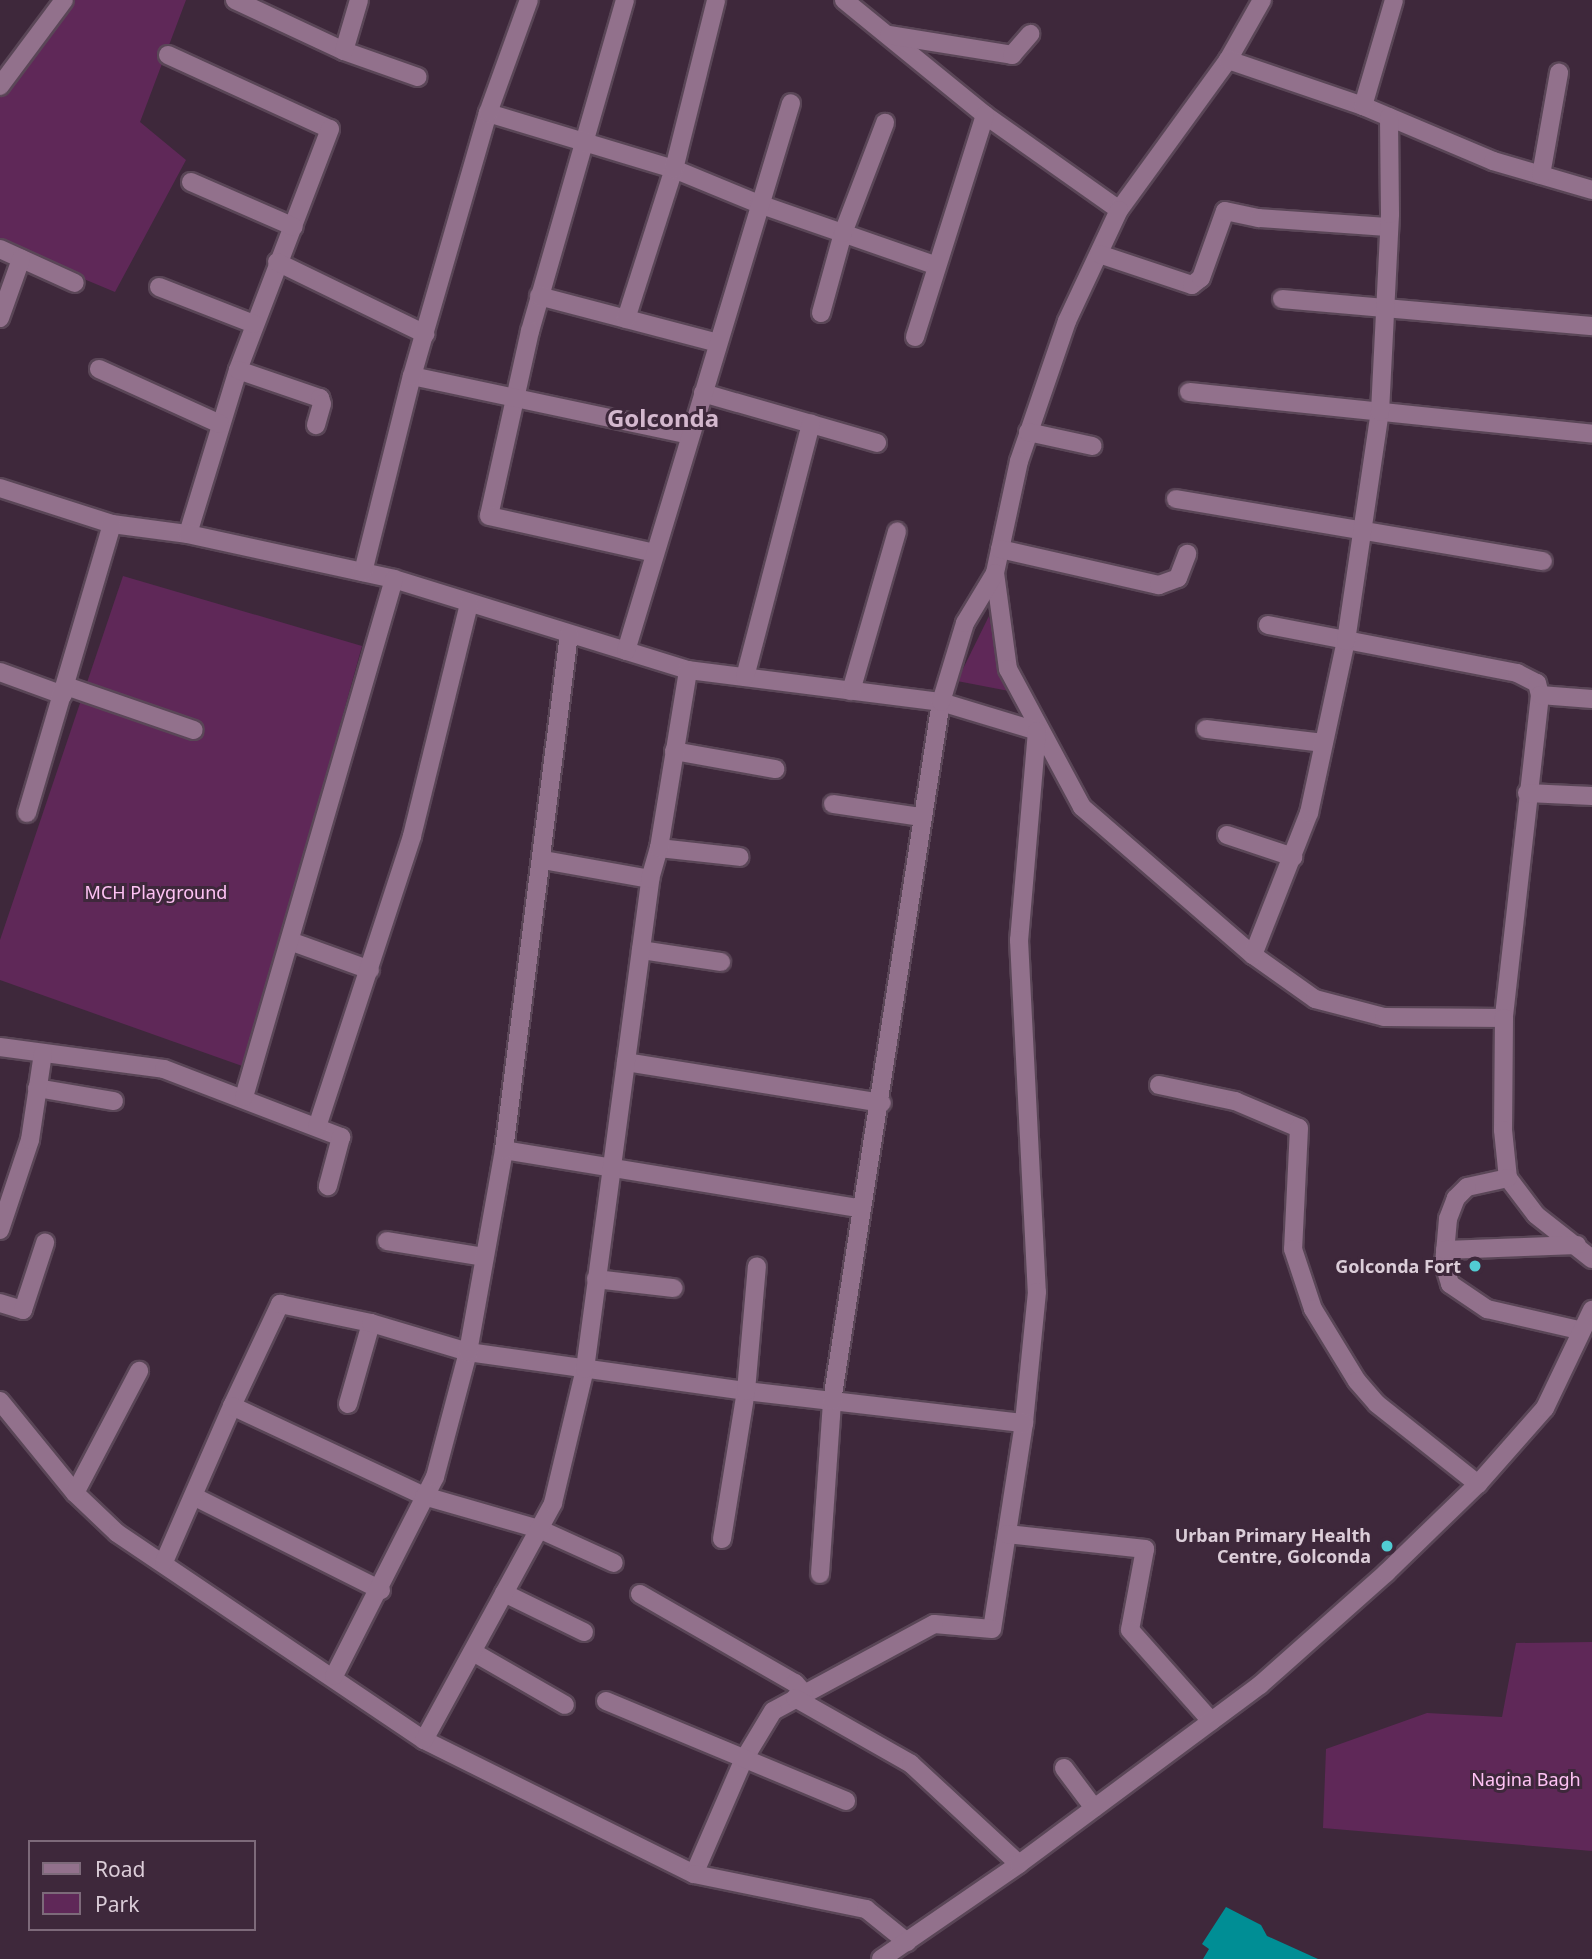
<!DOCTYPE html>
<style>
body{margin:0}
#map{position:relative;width:1592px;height:1959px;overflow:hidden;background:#3e283b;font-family:"Noto Sans",sans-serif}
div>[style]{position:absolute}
.green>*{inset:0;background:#5f2858}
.water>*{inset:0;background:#008e95}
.roads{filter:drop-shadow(2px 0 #5a4657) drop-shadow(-2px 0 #5a4657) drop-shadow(0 2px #5a4657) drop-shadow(0 -2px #5a4657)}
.minor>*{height:18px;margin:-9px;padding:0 9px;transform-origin:9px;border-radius:9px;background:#92718c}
.dots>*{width:19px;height:19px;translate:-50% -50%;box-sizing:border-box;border:4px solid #3e283b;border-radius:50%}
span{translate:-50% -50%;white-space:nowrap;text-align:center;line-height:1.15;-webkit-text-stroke:6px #3e283b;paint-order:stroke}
.park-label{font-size:18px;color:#fec2f4}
.poi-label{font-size:18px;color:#dbcdd8;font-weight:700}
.right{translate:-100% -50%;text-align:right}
.district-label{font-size:24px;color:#d4b8ce;font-weight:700}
.legend{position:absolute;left:28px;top:1840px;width:228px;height:91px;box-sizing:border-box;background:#3e283b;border:2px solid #7d6a7a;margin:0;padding:9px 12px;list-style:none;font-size:21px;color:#dbcdd8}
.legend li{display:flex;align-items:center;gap:14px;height:35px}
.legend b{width:35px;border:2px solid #7d6a7a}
</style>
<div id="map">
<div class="green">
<i style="clip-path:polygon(73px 0,186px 0,140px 122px,186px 160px,115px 292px,0 244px,0 96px)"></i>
<i style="clip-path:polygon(123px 576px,362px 646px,245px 1067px,0 980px,0 940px)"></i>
<i style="clip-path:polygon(989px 616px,1009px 691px,957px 681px)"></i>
<i style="clip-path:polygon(1592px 1642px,1592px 1851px,1323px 1828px,1326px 1749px,1427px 1713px,1502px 1717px,1516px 1643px)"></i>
</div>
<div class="water">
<i style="clip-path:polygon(1226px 1907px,1261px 1925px,1267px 1936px,1318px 1959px,1203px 1959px,1209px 1949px,1202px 1944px)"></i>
</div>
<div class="roads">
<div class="minor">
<i style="left:235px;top:0;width:120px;rotate:25.1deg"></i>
<i style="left:344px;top:51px;width:78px;rotate:19.4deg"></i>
<i style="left:625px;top:0;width:344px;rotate:106deg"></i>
<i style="left:530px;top:331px;width:189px;rotate:102.5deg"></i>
<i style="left:489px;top:516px;width:170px;rotate:12.6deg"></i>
<i style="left:844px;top:0;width:182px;rotate:39.2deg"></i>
<i style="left:985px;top:115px;width:164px;rotate:35.3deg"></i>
<i style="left:1262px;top:0;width:69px;rotate:119.5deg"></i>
<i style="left:1228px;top:60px;width:185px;rotate:126deg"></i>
<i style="left:1119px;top:210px;width:123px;rotate:115.1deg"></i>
<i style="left:1067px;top:321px;width:148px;rotate:108.9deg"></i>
<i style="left:1019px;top:461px;width:115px;rotate:102.1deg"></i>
<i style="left:995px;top:573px;width:97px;rotate:82.3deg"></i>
<i style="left:1008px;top:669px;width:157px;rotate:61.8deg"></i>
<i style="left:1082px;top:807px;width:226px;rotate:40.9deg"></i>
<i style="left:1253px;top:955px;width:76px;rotate:35.4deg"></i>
<i style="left:1315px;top:999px;width:71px;rotate:14.6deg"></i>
<i style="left:1384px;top:1017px;width:120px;rotate:0.5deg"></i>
<i style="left:889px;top:35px;width:125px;rotate:9.2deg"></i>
<i style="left:1012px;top:55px;width:28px;rotate:-49deg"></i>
<i style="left:344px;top:51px;width:53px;rotate:-73.6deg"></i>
<i style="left:168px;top:55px;width:178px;rotate:24.6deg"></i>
<i style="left:330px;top:129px;width:258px;rotate:110.9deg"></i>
<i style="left:238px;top:370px;width:171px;rotate:107deg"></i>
<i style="left:1228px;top:60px;width:143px;rotate:18.8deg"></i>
<i style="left:1363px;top:106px;width:141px;rotate:22.9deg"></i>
<i style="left:1493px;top:161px;width:103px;rotate:16.3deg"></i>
<i style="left:0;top:86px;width:107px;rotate:-53.3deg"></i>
<i style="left:1363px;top:106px;width:110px;rotate:-73.7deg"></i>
<i style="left:488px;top:113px;width:194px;rotate:16.8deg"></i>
<i style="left:674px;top:169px;width:92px;rotate:22.4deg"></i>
<i style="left:759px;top:204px;width:188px;rotate:19.2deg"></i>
<i style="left:1541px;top:175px;width:104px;rotate:-80deg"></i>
<i style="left:191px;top:182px;width:112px;rotate:23.6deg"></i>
<i style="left:0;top:249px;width:82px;rotate:24.4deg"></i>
<i style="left:1099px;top:254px;width:98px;rotate:18.4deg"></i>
<i style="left:1192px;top:285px;width:11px;rotate:-38deg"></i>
<i style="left:1201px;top:278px;width:71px;rotate:-70.3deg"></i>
<i style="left:1225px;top:211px;width:35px;rotate:12deg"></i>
<i style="left:1259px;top:218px;width:130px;rotate:4deg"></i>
<i style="left:277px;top:262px;width:165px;rotate:25.9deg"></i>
<i style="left:159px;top:287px;width:102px;rotate:21.3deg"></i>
<i style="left:539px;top:296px;width:185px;rotate:14.7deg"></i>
<i style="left:1282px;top:299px;width:311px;rotate:5deg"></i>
<i style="left:821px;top:313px;width:83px;rotate:-74.6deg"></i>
<i style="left:843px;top:233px;width:118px;rotate:-69.1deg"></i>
<i style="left:0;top:318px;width:63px;rotate:-70.4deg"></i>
<i style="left:626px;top:319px;width:157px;rotate:-72.3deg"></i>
<i style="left:674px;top:169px;width:174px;rotate:-76deg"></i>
<i style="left:915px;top:337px;width:233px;rotate:-72.5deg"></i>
<i style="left:99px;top:369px;width:133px;rotate:24.4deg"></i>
<i style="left:238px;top:370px;width:87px;rotate:18.9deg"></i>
<i style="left:320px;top:398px;width:6px;rotate:72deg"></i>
<i style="left:322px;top:404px;width:22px;rotate:106deg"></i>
<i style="left:412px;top:376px;width:284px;rotate:12deg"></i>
<i style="left:1189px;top:392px;width:405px;rotate:5.9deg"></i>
<i style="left:703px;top:393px;width:181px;rotate:16deg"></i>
<i style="left:1028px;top:432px;width:66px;rotate:12.2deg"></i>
<i style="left:0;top:488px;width:118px;rotate:17.8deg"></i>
<i style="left:112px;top:524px;width:77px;rotate:7.5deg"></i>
<i style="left:188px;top:534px;width:211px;rotate:12.3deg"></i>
<i style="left:394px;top:579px;width:308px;rotate:17.2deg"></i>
<i style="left:688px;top:670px;width:255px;rotate:7.2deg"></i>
<i style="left:941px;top:702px;width:100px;rotate:16.8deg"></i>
<i style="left:1037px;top:731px;width:210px;rotate:94.9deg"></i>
<i style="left:1019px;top:940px;width:352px;rotate:87.1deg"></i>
<i style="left:1037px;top:1292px;width:132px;rotate:95.7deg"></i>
<i style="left:1024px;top:1423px;width:208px;rotate:98.8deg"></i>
<i style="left:992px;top:1629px;width:58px;rotate:-175.1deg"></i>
<i style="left:934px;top:1624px;width:183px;rotate:151.6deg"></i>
<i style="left:773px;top:1711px;width:58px;rotate:121deg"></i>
<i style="left:743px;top:1761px;width:123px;rotate:113.4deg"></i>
<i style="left:1176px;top:499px;width:372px;rotate:9.6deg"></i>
<i style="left:1000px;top:549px;width:163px;rotate:12.8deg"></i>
<i style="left:1159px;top:585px;width:20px;rotate:-20deg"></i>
<i style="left:1178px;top:578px;width:26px;rotate:-69deg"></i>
<i style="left:363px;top:572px;width:202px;rotate:-76deg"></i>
<i style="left:412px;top:376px;width:274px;rotate:-73.9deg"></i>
<i style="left:488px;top:113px;width:120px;rotate:-70.1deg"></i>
<i style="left:1268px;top:625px;width:254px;rotate:10.9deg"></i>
<i style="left:1517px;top:673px;width:22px;rotate:27deg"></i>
<i style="left:1537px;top:683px;width:12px;rotate:76deg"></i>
<i style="left:1540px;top:695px;width:325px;rotate:96.4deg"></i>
<i style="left:1504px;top:1018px;width:112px;rotate:90.5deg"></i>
<i style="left:1503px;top:1130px;width:48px;rotate:84.1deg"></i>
<i style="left:1508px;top:1178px;width:46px;rotate:52.9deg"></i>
<i style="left:1536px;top:1215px;width:71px;rotate:38.2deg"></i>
<i style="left:626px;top:651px;width:572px;rotate:-73.24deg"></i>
<i style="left:0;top:672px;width:67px;rotate:20.1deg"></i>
<i style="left:745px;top:677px;width:262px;rotate:-75.4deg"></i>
<i style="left:66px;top:686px;width:135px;rotate:19deg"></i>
<i style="left:851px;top:691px;width:166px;rotate:-73.9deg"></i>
<i style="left:1540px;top:695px;width:52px;rotate:4.4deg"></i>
<i style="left:1206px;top:729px;width:118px;rotate:6.8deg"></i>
<i style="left:674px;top:751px;width:103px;rotate:10.1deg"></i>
<i style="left:1527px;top:793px;width:65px;rotate:2.6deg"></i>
<i style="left:833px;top:804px;width:89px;rotate:8.4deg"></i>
<i style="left:27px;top:813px;width:301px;rotate:-73.6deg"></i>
<i style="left:1227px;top:835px;width:70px;rotate:18.4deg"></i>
<i style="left:659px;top:848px;width:81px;rotate:6.3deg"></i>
<i style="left:543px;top:860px;width:109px;rotate:10.1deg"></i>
<i style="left:290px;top:941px;width:85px;rotate:19.9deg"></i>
<i style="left:641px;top:950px;width:81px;rotate:8.5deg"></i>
<i style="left:1253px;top:955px;width:153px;rotate:-68.5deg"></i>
<i style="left:1309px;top:813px;width:176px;rotate:-77.9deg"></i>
<i style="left:1346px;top:641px;width:232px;rotate:-81.6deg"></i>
<i style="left:1380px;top:412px;width:198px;rotate:-87.1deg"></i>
<i style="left:1390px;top:214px;width:97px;rotate:-90.6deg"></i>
<i style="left:0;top:1047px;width:165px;rotate:7.6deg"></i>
<i style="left:164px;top:1069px;width:190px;rotate:21deg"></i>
<i style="left:341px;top:1137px;width:51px;rotate:104.9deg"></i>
<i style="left:626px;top:1062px;width:259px;rotate:9.1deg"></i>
<i style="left:1159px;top:1085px;width:78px;rotate:11.9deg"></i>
<i style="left:1235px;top:1101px;width:69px;rotate:22.9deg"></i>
<i style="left:1299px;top:1128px;width:121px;rotate:92.8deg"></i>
<i style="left:1293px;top:1249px;width:63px;rotate:71.6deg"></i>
<i style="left:1313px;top:1309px;width:84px;rotate:58.6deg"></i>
<i style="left:1357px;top:1381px;width:30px;rotate:49deg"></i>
<i style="left:1377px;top:1404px;width:129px;rotate:38.4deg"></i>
<i style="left:37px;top:1088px;width:78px;rotate:9.6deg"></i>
<i style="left:244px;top:1097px;width:539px;rotate:-73.85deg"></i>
<i style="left:317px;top:1127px;width:306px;rotate:-71.9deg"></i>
<i style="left:412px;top:836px;width:239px;rotate:-76.2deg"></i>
<i style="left:504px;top:1150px;width:361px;rotate:9.3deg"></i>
<i style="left:1508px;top:1178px;width:42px;rotate:167.6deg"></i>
<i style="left:1467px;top:1187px;width:16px;rotate:135deg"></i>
<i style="left:1456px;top:1198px;width:22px;rotate:111deg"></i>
<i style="left:1448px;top:1219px;width:45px;rotate:95.1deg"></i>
<i style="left:1444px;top:1264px;width:21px;rotate:73deg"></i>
<i style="left:1450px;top:1284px;width:45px;rotate:34deg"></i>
<i style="left:1487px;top:1309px;width:94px;rotate:12.9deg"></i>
<i style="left:0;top:1230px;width:95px;rotate:-71.6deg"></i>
<i style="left:30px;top:1140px;width:88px;rotate:-81.5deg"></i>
<i style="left:387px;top:1241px;width:98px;rotate:9.4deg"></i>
<i style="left:1445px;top:1250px;width:132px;rotate:-2.2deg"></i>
<i style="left:596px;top:1279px;width:78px;rotate:6.7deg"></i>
<i style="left:0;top:1303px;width:24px;rotate:17deg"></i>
<i style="left:23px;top:1310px;width:71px;rotate:-71.8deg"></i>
<i style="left:0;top:1401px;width:119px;rotate:50.8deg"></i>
<i style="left:75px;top:1493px;width:58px;rotate:43.6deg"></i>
<i style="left:117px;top:1533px;width:370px;rotate:34deg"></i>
<i style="left:424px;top:1740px;width:301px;rotate:26.4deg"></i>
<i style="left:694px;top:1874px;width:176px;rotate:11.5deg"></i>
<i style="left:866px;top:1909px;width:53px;rotate:38.8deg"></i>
<i style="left:348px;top:1404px;width:84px;rotate:-74.1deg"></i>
<i style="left:232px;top:1406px;width:113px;rotate:-64.8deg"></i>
<i style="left:280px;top:1304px;width:93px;rotate:11.8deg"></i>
<i style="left:371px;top:1323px;width:101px;rotate:16.6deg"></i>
<i style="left:468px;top:1352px;width:281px;rotate:8deg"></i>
<i style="left:746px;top:1391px;width:280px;rotate:6.6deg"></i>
<i style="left:75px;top:1493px;width:138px;rotate:-62.3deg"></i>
<i style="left:195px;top:1497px;width:208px;rotate:26.6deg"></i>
<i style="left:1007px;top:1534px;width:139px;rotate:6.2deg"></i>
<i style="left:1145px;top:1549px;width:82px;rotate:100.5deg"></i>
<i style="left:1130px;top:1630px;width:122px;rotate:48.3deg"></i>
<i style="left:722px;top:1539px;width:150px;rotate:-80.8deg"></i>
<i style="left:746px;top:1391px;width:125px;rotate:-85deg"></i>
<i style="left:164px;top:1562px;width:170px;rotate:-66.4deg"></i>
<i style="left:232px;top:1406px;width:212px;rotate:25.1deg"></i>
<i style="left:424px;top:1496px;width:120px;rotate:16deg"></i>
<i style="left:539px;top:1529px;width:82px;rotate:24.4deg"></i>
<i style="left:820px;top:1574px;width:173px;rotate:-86deg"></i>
<i style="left:832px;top:1401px;width:707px;rotate:-81.14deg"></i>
<i style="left:941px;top:702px;width:83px;rotate:-73.1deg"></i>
<i style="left:965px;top:623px;width:58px;rotate:-59deg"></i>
<i style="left:504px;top:1593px;width:89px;rotate:26deg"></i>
<i style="left:640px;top:1594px;width:179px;rotate:29.9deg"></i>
<i style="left:795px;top:1683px;width:13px;rotate:48deg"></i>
<i style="left:473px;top:1652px;width:106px;rotate:29.9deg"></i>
<i style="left:334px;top:1676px;width:223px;rotate:-63.1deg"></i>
<i style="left:435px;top:1477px;width:129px;rotate:-75.2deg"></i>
<i style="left:468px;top:1352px;width:205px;rotate:-79.9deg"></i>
<i style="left:504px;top:1150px;width:520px;rotate:-82.82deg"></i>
<i style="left:795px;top:1698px;width:133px;rotate:29.6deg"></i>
<i style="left:911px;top:1764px;width:147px;rotate:42.8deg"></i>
<i style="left:606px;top:1701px;width:260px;rotate:22.6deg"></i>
<i style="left:424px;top:1740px;width:270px;rotate:-61.4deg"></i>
<i style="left:553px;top:1503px;width:138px;rotate:-76.6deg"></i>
<i style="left:585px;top:1369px;width:494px;rotate:-82.4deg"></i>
<i style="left:650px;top:879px;width:32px;rotate:-74deg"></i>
<i style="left:659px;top:848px;width:180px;rotate:-80.7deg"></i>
<i style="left:1064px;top:1768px;width:50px;rotate:53.1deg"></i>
<i style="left:881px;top:1959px;width:168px;rotate:-34.5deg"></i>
<i style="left:1019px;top:1864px;width:300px;rotate:-36.6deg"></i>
<i style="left:1260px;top:1685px;width:169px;rotate:-41.6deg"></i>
<i style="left:1386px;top:1573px;width:128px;rotate:-44.1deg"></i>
<i style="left:1478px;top:1484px;width:101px;rotate:-48.6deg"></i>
<i style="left:1545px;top:1408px;width:109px;rotate:-64.4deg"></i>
</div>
</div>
<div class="dots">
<i style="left:1475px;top:1266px;background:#51ccd3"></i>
<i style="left:1387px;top:1546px;background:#51ccd3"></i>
</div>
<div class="park-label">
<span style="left:156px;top:892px">MCH Playground</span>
<span style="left:1526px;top:1779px">Nagina Bagh</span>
</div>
<div class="poi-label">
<span class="right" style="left:1461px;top:1266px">Golconda Fort</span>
<span class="right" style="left:1371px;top:1546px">Urban Primary Health<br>Centre, Golconda</span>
</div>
<div class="district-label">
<span style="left:663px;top:418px">Golconda</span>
</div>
<ul class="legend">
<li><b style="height:9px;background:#92718c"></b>Road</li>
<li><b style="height:19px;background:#5f2858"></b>Park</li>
</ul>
</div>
